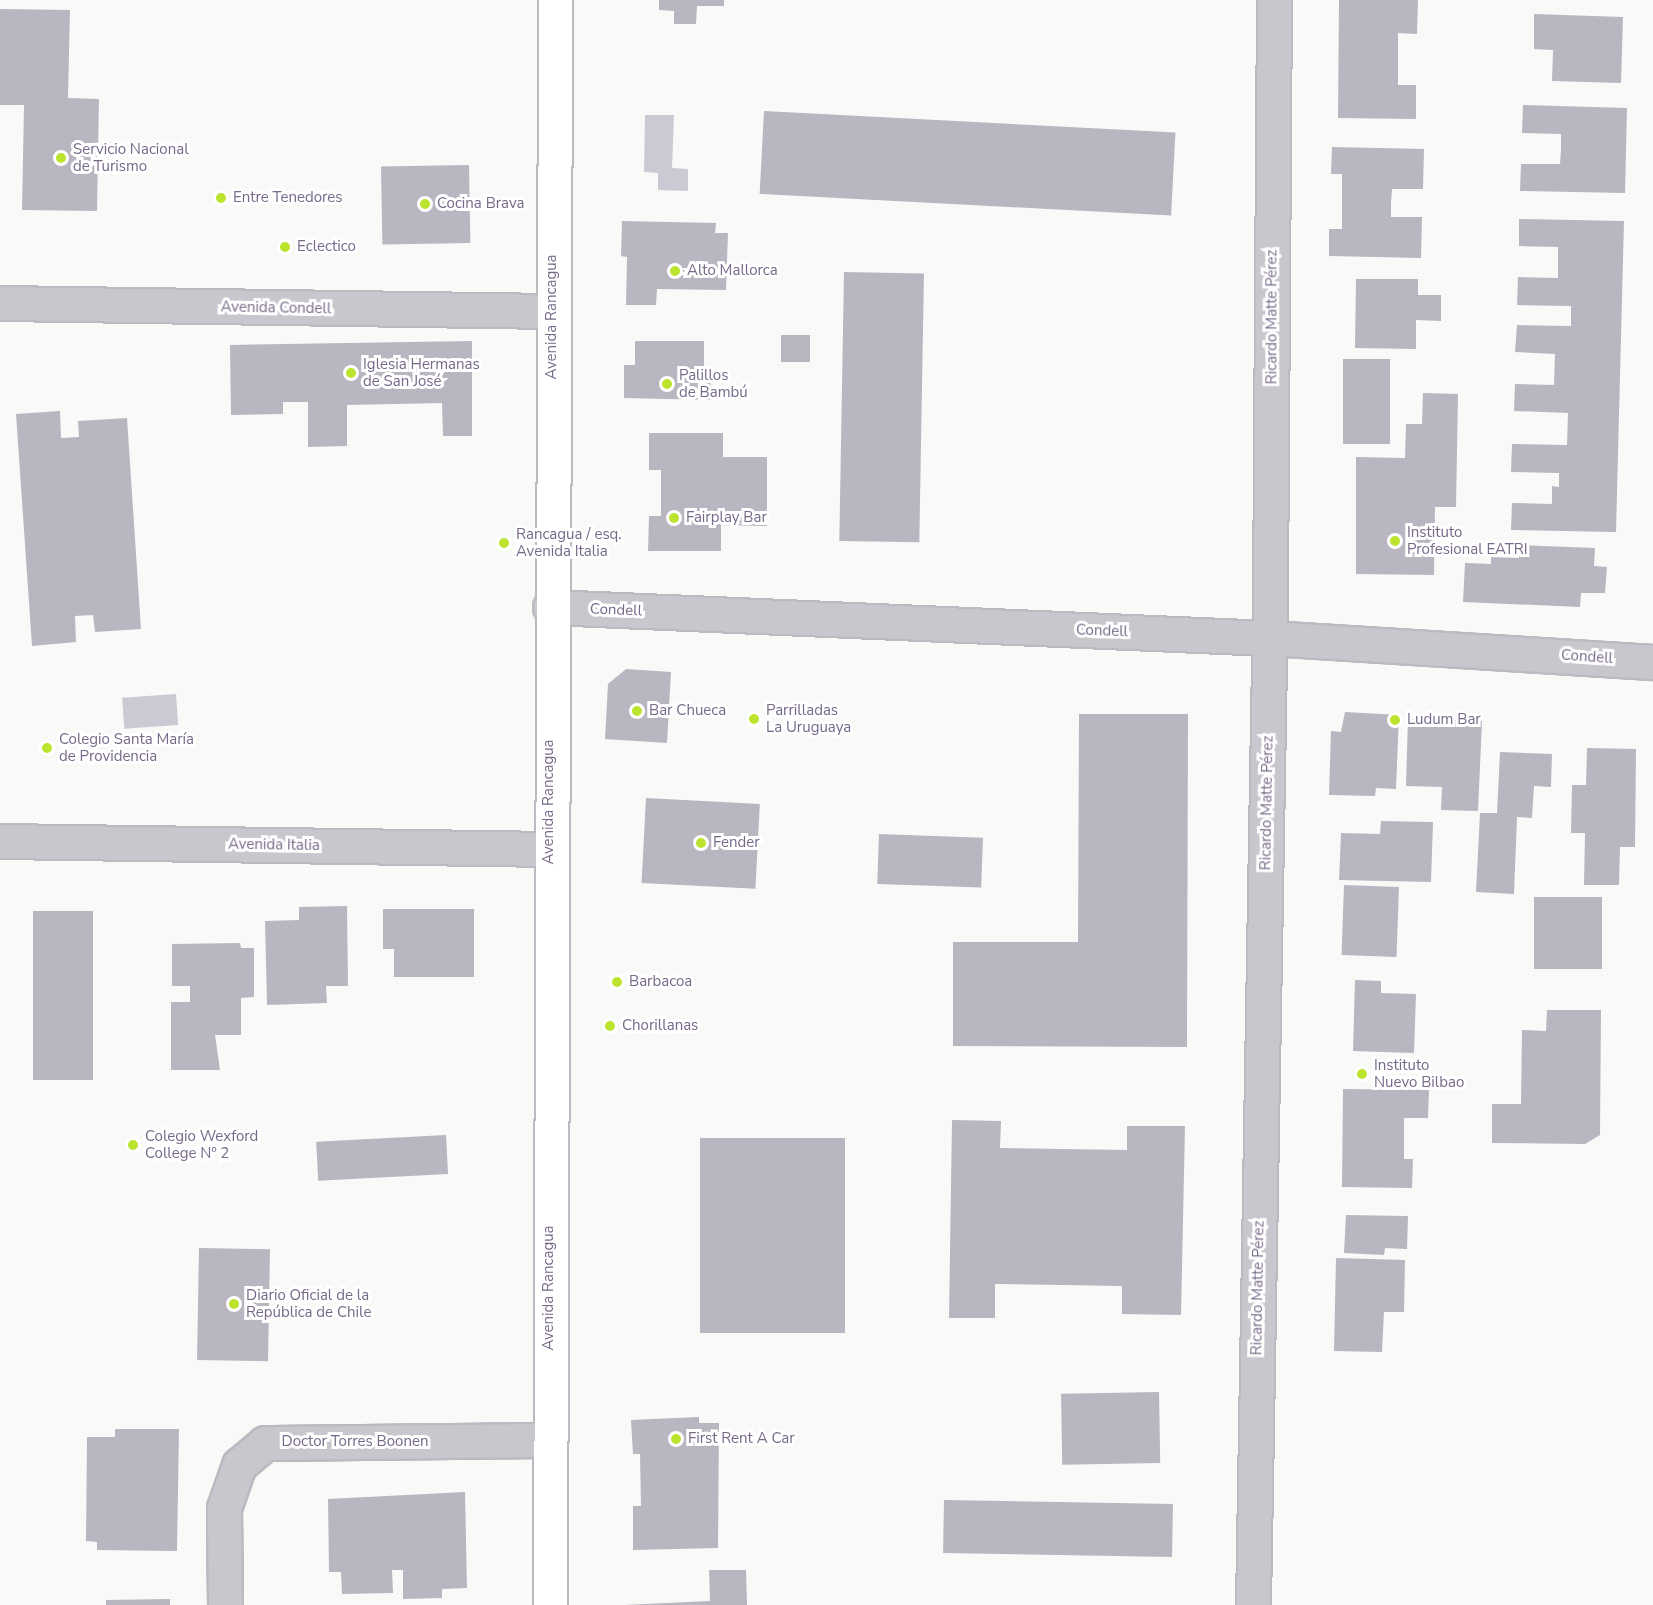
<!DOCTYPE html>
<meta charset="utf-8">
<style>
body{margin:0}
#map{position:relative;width:1653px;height:1605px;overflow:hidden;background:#f8faf8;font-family:"Nunito Sans",sans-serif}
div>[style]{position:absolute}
.water>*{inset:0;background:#ccc9d5;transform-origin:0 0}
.building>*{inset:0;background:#b9b5c1;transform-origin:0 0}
.roads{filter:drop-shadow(2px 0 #bcb9c1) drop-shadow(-2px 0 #bcb9c1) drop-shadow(0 2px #bcb9c1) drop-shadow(0 -2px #bcb9c1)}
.minor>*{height:33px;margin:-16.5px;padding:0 16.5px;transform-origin:16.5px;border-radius:16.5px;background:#c9c6cd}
.tertiary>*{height:33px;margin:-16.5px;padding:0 16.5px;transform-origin:16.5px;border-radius:16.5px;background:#c9c6cd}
.primary>*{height:33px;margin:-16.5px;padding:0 16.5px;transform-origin:16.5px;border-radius:16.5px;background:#fff}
.dots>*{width:16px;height:16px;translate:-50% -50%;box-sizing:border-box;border:3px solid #fff;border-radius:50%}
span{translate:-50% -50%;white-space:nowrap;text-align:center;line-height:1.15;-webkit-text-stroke:6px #fff;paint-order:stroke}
.poi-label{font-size:15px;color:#766989}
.left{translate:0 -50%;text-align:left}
.street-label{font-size:15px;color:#766989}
</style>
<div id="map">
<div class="water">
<i style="clip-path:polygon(645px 115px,674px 115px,672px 168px,688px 169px,688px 191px,658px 190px,658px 173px,644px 172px)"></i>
<i style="left:176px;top:694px;width:31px;height:54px;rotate:86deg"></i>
</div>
<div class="building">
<i style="clip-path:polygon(659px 0,724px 0,724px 6px,697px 6px,696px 24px,674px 24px,674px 11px,659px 10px)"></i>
<i style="clip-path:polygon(1339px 0,1418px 0,1417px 34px,1398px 33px,1398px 85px,1416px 85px,1416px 119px,1338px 118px)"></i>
<i style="clip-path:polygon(0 9px,70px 10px,68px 98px,99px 99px,97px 211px,22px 210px,24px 105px,0 105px)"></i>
<i style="clip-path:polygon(1534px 14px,1623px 17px,1621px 83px,1552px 81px,1553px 50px,1534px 49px)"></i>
<i style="clip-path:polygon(1523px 105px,1627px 108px,1625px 193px,1520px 191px,1521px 164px,1560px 164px,1561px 149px,1561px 134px,1522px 133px)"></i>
<i style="left:764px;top:111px;width:412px;height:83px;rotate:3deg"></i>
<i style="clip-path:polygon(1332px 147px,1424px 149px,1423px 189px,1392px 189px,1391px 203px,1391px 217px,1422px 217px,1421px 258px,1329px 256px,1329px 229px,1342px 229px,1342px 174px,1331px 174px)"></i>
<i style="left:469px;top:165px;width:78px;height:88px;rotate:89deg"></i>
<i style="clip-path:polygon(1519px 219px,1624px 221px,1616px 532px,1511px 530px,1512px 503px,1552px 504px,1552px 486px,1559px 487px,1559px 473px,1511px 472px,1512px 444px,1567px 445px,1568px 413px,1514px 411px,1515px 384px,1554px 385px,1555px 354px,1515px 352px,1517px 325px,1571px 326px,1571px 306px,1517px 305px,1518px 277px,1558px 278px,1558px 247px,1519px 246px)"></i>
<i style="clip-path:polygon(622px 221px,716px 223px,715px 233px,728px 233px,726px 290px,657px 289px,656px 305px,626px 305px,627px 257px,621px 256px)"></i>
<i style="left:844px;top:272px;width:80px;height:269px;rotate:1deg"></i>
<i style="clip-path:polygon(1356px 279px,1418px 279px,1418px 295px,1441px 295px,1441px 321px,1416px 320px,1416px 349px,1355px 348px)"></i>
<i style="left:781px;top:335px;width:29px;height:27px"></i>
<i style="clip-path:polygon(472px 341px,472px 436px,443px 436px,442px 403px,347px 405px,347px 446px,308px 447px,308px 402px,283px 402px,283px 414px,231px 415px,230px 345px)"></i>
<i style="clip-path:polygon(635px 341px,704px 341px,704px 368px,711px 369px,710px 400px,624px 398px,624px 365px,635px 365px)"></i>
<i style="left:1343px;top:359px;width:47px;height:85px"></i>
<i style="clip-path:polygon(1423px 393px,1458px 394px,1456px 507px,1435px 507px,1434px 575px,1356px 574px,1356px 457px,1405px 458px,1406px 424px,1422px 424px)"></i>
<i style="clip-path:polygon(60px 411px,61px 438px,79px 437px,78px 421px,127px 418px,141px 629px,95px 632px,93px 615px,75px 616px,76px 642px,32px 646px,16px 414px)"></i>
<i style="clip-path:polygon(649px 433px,723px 433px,723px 457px,767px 457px,767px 526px,721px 525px,721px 551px,648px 551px,649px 516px,661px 516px,661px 470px,649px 470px)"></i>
<i style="clip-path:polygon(1519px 545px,1595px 548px,1594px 566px,1607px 567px,1605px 593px,1581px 593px,1580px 607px,1463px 602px,1465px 563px,1491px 564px,1491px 557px,1519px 558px)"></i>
<i style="clip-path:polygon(626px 669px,671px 672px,667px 743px,605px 739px,608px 684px)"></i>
<i style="clip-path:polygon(1345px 712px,1399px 715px,1396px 789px,1376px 788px,1375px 796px,1329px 795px,1331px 731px,1341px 732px)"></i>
<i style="clip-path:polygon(1079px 714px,1188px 714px,1187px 1047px,953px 1046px,953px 942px,1078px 942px)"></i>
<i style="clip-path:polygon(1408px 718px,1482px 721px,1478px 811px,1441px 810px,1442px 787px,1406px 786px)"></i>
<i style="clip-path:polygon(1587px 748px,1636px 749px,1635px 847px,1620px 847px,1619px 885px,1584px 885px,1585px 833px,1571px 833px,1572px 785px,1586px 785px)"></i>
<i style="clip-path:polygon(1500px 752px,1552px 754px,1551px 787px,1534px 786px,1532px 818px,1517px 817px,1514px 894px,1476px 892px,1480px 813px,1497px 813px)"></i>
<i style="left:646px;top:798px;width:114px;height:85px;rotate:3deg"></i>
<i style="clip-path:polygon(1381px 821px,1433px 822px,1431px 882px,1339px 880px,1341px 833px,1380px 834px)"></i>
<i style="left:879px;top:834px;width:104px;height:50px;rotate:2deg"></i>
<i style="left:1344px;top:885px;width:55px;height:70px;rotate:2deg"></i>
<i style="left:1534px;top:897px;width:68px;height:72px"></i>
<i style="clip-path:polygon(347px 906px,348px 986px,326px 986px,327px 1003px,267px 1005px,265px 921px,299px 920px,299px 907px)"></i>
<i style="clip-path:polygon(383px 909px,474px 909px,474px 977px,394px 977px,394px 949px,383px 949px)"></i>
<i style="left:33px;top:911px;width:60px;height:169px"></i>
<i style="clip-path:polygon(240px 943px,241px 948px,254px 948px,254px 997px,241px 998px,241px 1035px,215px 1035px,220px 1070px,171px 1070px,171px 1002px,190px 1002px,190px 986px,172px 986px,172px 944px)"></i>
<i style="clip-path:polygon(1355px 980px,1381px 981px,1381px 993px,1416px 994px,1414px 1053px,1353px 1051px)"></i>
<i style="clip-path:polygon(1547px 1010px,1601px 1010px,1600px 1135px,1585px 1144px,1492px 1143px,1492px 1104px,1521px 1104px,1522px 1030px,1546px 1031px)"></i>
<i style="clip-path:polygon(1343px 1089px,1429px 1090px,1428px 1118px,1404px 1118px,1404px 1159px,1413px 1159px,1412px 1188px,1342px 1187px)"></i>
<i style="clip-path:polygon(952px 1120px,1001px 1121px,1000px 1148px,1127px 1150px,1127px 1126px,1185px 1126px,1181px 1315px,1122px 1314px,1122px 1286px,995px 1284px,995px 1318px,949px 1318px)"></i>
<i style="left:446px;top:1135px;width:39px;height:130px;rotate:87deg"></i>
<i style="left:700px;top:1138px;width:145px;height:195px"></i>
<i style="clip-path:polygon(1346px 1215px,1408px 1216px,1407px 1249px,1385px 1248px,1384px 1255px,1344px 1253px)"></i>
<i style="left:199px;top:1248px;width:71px;height:112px;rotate:1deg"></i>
<i style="clip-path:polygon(1336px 1258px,1405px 1260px,1404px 1312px,1384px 1312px,1382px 1352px,1334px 1351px)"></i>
<i style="left:1159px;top:1392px;width:71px;height:98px;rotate:89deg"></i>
<i style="clip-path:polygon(699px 1417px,699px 1423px,719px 1423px,718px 1548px,633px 1550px,633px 1506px,641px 1506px,640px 1454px,633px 1454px,631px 1420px)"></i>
<i style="clip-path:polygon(115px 1429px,179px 1429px,177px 1551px,97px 1550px,97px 1542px,86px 1541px,87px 1437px,115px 1437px)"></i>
<i style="clip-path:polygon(465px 1492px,467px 1588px,442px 1589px,442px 1598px,403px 1599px,403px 1570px,392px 1570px,393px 1593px,342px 1594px,341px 1572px,329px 1572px,328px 1499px)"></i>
<i style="left:944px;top:1500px;width:229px;height:53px;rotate:1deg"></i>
<i style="clip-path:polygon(709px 1570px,746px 1570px,747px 1605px,624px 1605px,710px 1601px)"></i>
<i style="clip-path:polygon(170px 1599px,170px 1605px,106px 1605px,106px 1600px)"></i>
</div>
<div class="roads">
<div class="minor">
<i style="left:225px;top:1605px;width:97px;rotate:-90.6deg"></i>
<i style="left:224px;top:1508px;width:46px;rotate:-70.8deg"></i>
<i style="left:239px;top:1465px;width:34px;rotate:-40deg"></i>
<i style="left:265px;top:1443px;width:284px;rotate:-0.6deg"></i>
<i style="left:1253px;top:1605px;width:1007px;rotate:-89.03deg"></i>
<i style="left:1270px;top:598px;width:598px;rotate:-89.62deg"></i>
</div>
<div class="tertiary">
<i style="left:0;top:303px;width:552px;rotate:0.83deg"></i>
<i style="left:550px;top:607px;width:721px;rotate:2.47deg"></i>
<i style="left:1270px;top:638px;width:384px;rotate:3.6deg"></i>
<i style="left:0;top:841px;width:549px;rotate:0.83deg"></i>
</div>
<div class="primary">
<i style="left:550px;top:1605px;width:1605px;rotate:-89.82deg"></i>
</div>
</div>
<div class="dots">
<i style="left:61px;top:158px;background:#bce42e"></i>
<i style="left:221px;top:198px;background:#bce42e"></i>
<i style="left:425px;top:204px;background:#bce42e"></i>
<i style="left:285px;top:247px;background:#bce42e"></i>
<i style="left:675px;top:271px;background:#bce42e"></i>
<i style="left:351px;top:373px;background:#bce42e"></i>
<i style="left:667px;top:384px;background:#bce42e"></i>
<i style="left:674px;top:518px;background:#bce42e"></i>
<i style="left:1395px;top:541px;background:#bce42e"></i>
<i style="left:504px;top:543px;background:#bce42e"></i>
<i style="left:637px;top:711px;background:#bce42e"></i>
<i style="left:754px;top:719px;background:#bce42e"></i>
<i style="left:1395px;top:720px;background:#bce42e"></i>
<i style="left:47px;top:748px;background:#bce42e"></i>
<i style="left:701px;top:843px;background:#bce42e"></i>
<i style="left:617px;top:982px;background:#bce42e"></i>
<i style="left:610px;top:1026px;background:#bce42e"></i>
<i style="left:1362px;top:1074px;background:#bce42e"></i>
<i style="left:133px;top:1145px;background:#bce42e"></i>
<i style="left:234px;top:1304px;background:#bce42e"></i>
<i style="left:676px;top:1439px;background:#bce42e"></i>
</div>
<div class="poi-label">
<span class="left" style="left:73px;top:158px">Servicio Nacional<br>de Turismo</span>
<span class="left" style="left:233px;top:198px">Entre Tenedores</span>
<span class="left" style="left:437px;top:204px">Cocina Brava</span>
<span class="left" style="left:297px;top:247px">Eclectico</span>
<span class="left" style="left:687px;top:271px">Alto Mallorca</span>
<span class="left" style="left:363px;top:373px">Iglesia Hermanas<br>de San José</span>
<span class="left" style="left:679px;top:384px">Palillos<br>de Bambú</span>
<span class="left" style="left:686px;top:518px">Fairplay Bar</span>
<span class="left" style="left:1407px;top:541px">Instituto<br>Profesional EATRI</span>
<span class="left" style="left:516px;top:543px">Rancagua / esq.<br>Avenida Italia</span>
<span class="left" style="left:766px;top:719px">Parrilladas<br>La Uruguaya</span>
<span class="left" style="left:649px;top:711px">Bar Chueca</span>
<span class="left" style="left:1407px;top:720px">Ludum Bar</span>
<span class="left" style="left:59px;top:748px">Colegio Santa María<br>de Providencia</span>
<span class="left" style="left:713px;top:843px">Fender</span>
<span class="left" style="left:629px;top:982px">Barbacoa</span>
<span class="left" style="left:622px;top:1026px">Chorillanas</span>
<span class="left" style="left:1374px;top:1074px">Instituto<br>Nuevo Bilbao</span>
<span class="left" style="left:145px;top:1145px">Colegio Wexford<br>College Nº 2</span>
<span class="left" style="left:246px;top:1304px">Diario Oficial de la<br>República de Chile</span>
<span class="left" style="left:688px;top:1439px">First Rent A Car</span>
</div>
<div class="street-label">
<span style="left:276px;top:308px;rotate:1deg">Avenida Condell</span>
<span style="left:552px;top:317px;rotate:-90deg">Avenida Rancagua</span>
<span style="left:1272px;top:317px;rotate:-90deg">Ricardo Matte Pérez</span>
<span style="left:616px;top:610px;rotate:2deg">Condell</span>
<span style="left:1102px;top:631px;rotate:2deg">Condell</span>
<span style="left:1587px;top:657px;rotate:4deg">Condell</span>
<span style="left:549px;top:802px;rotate:-90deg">Avenida Rancagua</span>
<span style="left:1267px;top:803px;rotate:-89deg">Ricardo Matte Pérez</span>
<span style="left:274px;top:845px;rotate:1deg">Avenida Italia</span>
<span style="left:549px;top:1288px;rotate:-90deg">Avenida Rancagua</span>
<span style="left:1258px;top:1288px;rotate:-89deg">Ricardo Matte Pérez</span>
<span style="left:355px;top:1442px">Doctor Torres Boonen</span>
</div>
</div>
